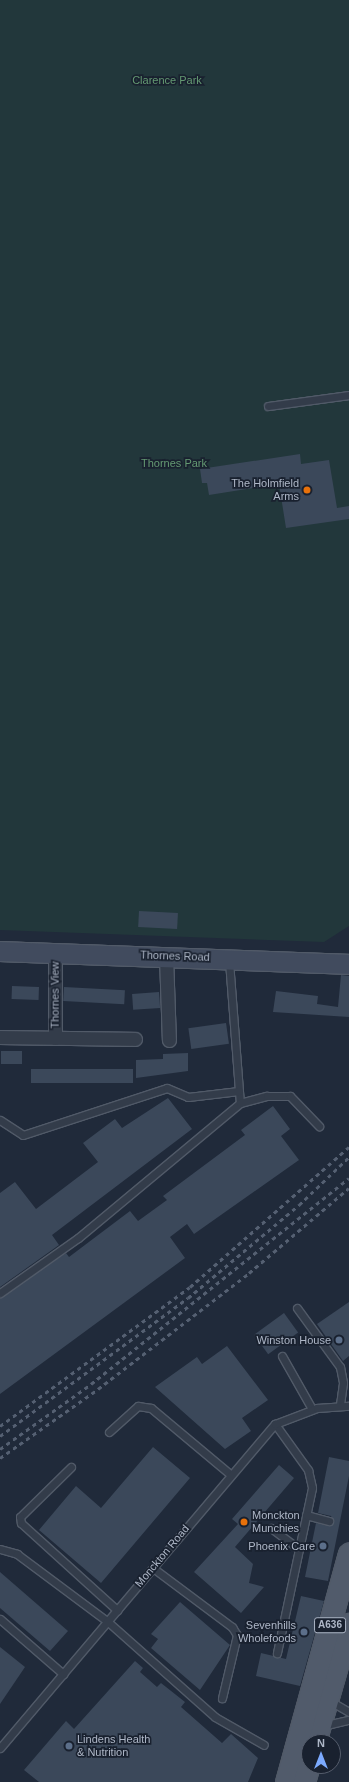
<!DOCTYPE html>
<style>
body{margin:0}
#map{position:relative;width:349px;height:1782px;overflow:hidden;background:#202a3a;font-family:Helvetica,sans-serif}
div>[style]{position:absolute}
.green>*{inset:0;background:#22373b}
.building>*{inset:0;background:#3b485a;transform-origin:0 0}
.roads{filter:drop-shadow(1px 0 #515a68) drop-shadow(-1px 0 #515a68) drop-shadow(0 1px #515a68) drop-shadow(0 -1px #515a68)}
.service>*{height:7px;margin:-3.5px;padding:0 3.5px;transform-origin:3.5px;border-radius:3.5px;background:#333c4a}
.minor>*{height:13px;margin:-6.5px;padding:0 6.5px;transform-origin:6.5px;border-radius:6.5px;background:#333c4a}
.secondary>*{height:19px;margin:-9.5px;padding:0 9.5px;transform-origin:9.5px;border-radius:9.5px;background:#414b5e}
.primary>*{height:21px;margin:-10.5px;padding:0 10.5px;transform-origin:10.5px;border-radius:10.5px;background:#515b6b}
.rail>*{height:3px;margin-top:-1.5px;transform-origin:0;background:repeating-linear-gradient(90deg,#556072 0 4px,transparent 0 8px)}
.dots>*{width:11px;height:11px;translate:-50% -50%;box-sizing:border-box;border:2px solid #19212f;border-radius:50%}
span{translate:-50% -50%;white-space:nowrap;text-align:center;line-height:1.15;-webkit-text-stroke:3.5px #19212f;paint-order:stroke}
.shield-label span{padding:1px 3px;background:#19212f;border:1px solid;border-radius:3px;-webkit-text-stroke-width:0}
.shield-label{font-size:10px;color:#aeb7c7;font-weight:700}
.park-label{font-size:11px;color:#649972}
.poi-label{font-size:11px;color:#aeb7c7}
.right{translate:-100% -50%;text-align:right}
.left{translate:0 -50%;text-align:left}
.street-label{font-size:11px;color:#aeb7c7}
.north{position:absolute;left:301px;top:1734px;width:40px;height:40px;box-sizing:border-box;background:#19212f;border:1px solid #555d6c;border-radius:50%;rotate:0deg;font-size:11px;font-weight:700;line-height:16px;text-align:center;color:#aeb7c7}
.north::after{content:'';display:block;margin:auto;width:14px;height:18px;background:#7caafe;clip-path:polygon(50% 0,100% 100%,50% 72%,0 100%)}
</style>
<div id="map">
<div class="green">
<i style="clip-path:polygon(0 0,349px 0,349px 926px,324px 942px,0 930px)"></i>
</div>
<div class="building">
<i style="clip-path:polygon(300px 454px,301px 464px,329px 460px,337px 508px,349px 506px,349px 519px,286px 528px,279px 484px,209px 495px,207px 483px,202px 483px,200px 469px)"></i>
<i style="left:139px;top:911px;width:39px;height:16px;rotate:3deg"></i>
<i style="clip-path:polygon(341px 975px,349px 976px,349px 1017px,273px 1012px,276px 991px,318px 996px,317px 1004px,338px 1007px)"></i>
<i style="left:12px;top:986px;width:27px;height:13px;rotate:2deg"></i>
<i style="left:64px;top:987px;width:61px;height:14px;rotate:3deg"></i>
<i style="left:159px;top:992px;width:16px;height:27px;rotate:86deg"></i>
<i style="left:226px;top:1023px;width:21px;height:38px;rotate:82deg"></i>
<i style="left:1px;top:1051px;width:21px;height:13px"></i>
<i style="clip-path:polygon(188px 1053px,188px 1071px,136px 1078px,136px 1060px,163px 1059px,163px 1054px)"></i>
<i style="left:133px;top:1069px;width:14px;height:102px;rotate:90deg"></i>
<i style="clip-path:polygon(168px 1098px,192px 1129px,52px 1235px,59px 1245px,0 1287px,0 1193px,15px 1182px,36px 1209px,98px 1162px,83px 1143px,115px 1119px,122px 1128px)"></i>
<i style="clip-path:polygon(273px 1106px,290px 1129px,281px 1136px,299px 1160px,194px 1234px,187px 1224px,170px 1237px,185px 1258px,0 1394px,0 1298px,66px 1253px,69px 1257px,130px 1211px,138px 1221px,167px 1200px,163px 1196px,245px 1135px,241px 1130px)"></i>
<i style="clip-path:polygon(349px 1302px,349px 1356px,343px 1361px,317px 1324px)"></i>
<i style="left:284px;top:1313px;width:24px;height:37px;rotate:54deg"></i>
<i style="clip-path:polygon(227px 1346px,268px 1400px,242px 1418px,251px 1431px,225px 1449px,155px 1387px,197px 1357px,202px 1364px)"></i>
<i style="clip-path:polygon(153px 1447px,190px 1478px,101px 1583px,39px 1530px,76px 1486px,101px 1508px)"></i>
<i style="clip-path:polygon(329px 1457px,349px 1461px,349px 1476px,328px 1581px,305px 1577px,316px 1523px,330px 1526px,334px 1522px,331px 1516px,318px 1513px)"></i>
<i style="clip-path:polygon(279px 1465px,294px 1478px,235px 1547px,253px 1564px,249px 1583px,264px 1587px,241px 1613px,194px 1572px,238px 1524px,232px 1519px)"></i>
<i style="clip-path:polygon(0 1572px,68px 1631px,50px 1651px,0 1608px)"></i>
<i style="clip-path:polygon(301px 1596px,324px 1601px,300px 1686px,256px 1676px,261px 1653px,286px 1659px)"></i>
<i style="clip-path:polygon(180px 1602px,230px 1645px,200px 1690px,151px 1648px,158px 1639px,151px 1634px)"></i>
<i style="clip-path:polygon(0 1647px,25px 1667px,0 1704px)"></i>
<i style="clip-path:polygon(135px 1661px,143px 1668px,140px 1672px,157px 1687px,161px 1683px,185px 1702px,181px 1707px,222px 1743px,231px 1734px,258px 1758px,248px 1782px,39px 1782px,24px 1770px,66px 1721px,74px 1729px)"></i>
</div>
<div class="roads">
<div class="service">
<i style="left:268px;top:406px;width:82px;rotate:-7.7deg"></i>
<i style="left:229px;top:961px;width:142px;rotate:85.6deg"></i>
<i style="left:0;top:1120px;width:27px;rotate:33deg"></i>
<i style="left:23px;top:1135px;width:151px;rotate:-18.1deg"></i>
<i style="left:167px;top:1088px;width:23px;rotate:23deg"></i>
<i style="left:188px;top:1097px;width:51px;rotate:-6.7deg"></i>
<i style="left:0;top:1293px;width:95px;rotate:-35.2deg"></i>
<i style="left:78px;top:1238px;width:211px;rotate:-39.8deg"></i>
<i style="left:240px;top:1103px;width:28px;rotate:-15deg"></i>
<i style="left:267px;top:1096px;width:23px"></i>
<i style="left:290px;top:1096px;width:42px;rotate:46deg"></i>
<i style="left:297px;top:1308px;width:73px;rotate:53.9deg"></i>
<i style="left:340px;top:1367px;width:16px;rotate:79deg"></i>
<i style="left:343px;top:1383px;width:22px;rotate:98deg"></i>
<i style="left:282px;top:1356px;width:61px;rotate:60.5deg"></i>
<i style="left:275px;top:1424px;width:57px;rotate:54.3deg"></i>
<i style="left:308px;top:1470px;width:18px;rotate:77deg"></i>
<i style="left:312px;top:1488px;width:169px;rotate:102deg"></i>
<i style="left:109px;top:1432px;width:39px;rotate:-42deg"></i>
<i style="left:138px;top:1406px;width:13px;rotate:9deg"></i>
<i style="left:151px;top:1408px;width:104px;rotate:39.9deg"></i>
<i style="left:71px;top:1467px;width:71px;rotate:135.6deg"></i>
<i style="left:20px;top:1517px;width:6px;rotate:81deg"></i>
<i style="left:21px;top:1523px;width:130px;rotate:42.2deg"></i>
<i style="left:306px;top:1515px;width:24px;rotate:15deg"></i>
<i style="left:271px;top:1528px;width:35px;rotate:37deg"></i>
<i style="left:0;top:1549px;width:18px;rotate:16deg"></i>
<i style="left:17px;top:1554px;width:112px;rotate:36.7deg"></i>
<i style="left:107px;top:1621px;width:144px;rotate:41.6deg"></i>
<i style="left:215px;top:1717px;width:56px;rotate:29.7deg"></i>
<i style="left:153px;top:1568px;width:99px;rotate:36.8deg"></i>
<i style="left:232px;top:1627px;width:9px;rotate:58deg"></i>
<i style="left:237px;top:1635px;width:65px;rotate:103.4deg"></i>
<i style="left:0;top:1619px;width:84px;rotate:41.1deg"></i>
<i style="left:330px;top:1701px;width:22px;rotate:30deg"></i>
<i style="left:322px;top:1726px;width:28px;rotate:-13deg"></i>
<i style="left:0;top:1748px;width:425px;rotate:-49.7deg"></i>
<i style="left:275px;top:1424px;width:45px;rotate:-20.9deg"></i>
<i style="left:317px;top:1408px;width:32px;rotate:-4deg"></i>
</div>
<div class="minor">
<i style="left:166px;top:956px;width:84px;rotate:88deg"></i>
<i style="left:0;top:1037px;width:135px;rotate:0.8deg"></i>
<i style="left:55px;top:1038px;width:86px;rotate:-90deg"></i>
</div>
<div class="secondary">
<i style="left:0;top:951px;width:349px;rotate:2.1deg"></i>
</div>
<div class="primary">
<i style="left:315px;top:1742px;width:123px;rotate:-73.9deg"></i>
<i style="left:286px;top:1782px;width:237px;rotate:-74.6deg"></i>
<i style="left:304px;top:1782px;width:19px;rotate:-74deg"></i>
</div>
</div>
<div class="rail">
<i style="left:0;top:1426px;width:235px;rotate:-36.2deg"></i>
<i style="left:190px;top:1287px;width:212px;rotate:-41.4deg"></i>
<i style="left:0;top:1436px;width:233px;rotate:-36.3deg"></i>
<i style="left:188px;top:1298px;width:145px;rotate:-40deg"></i>
<i style="left:299px;top:1205px;width:69px;rotate:-43.8deg"></i>
<i style="left:0;top:1449px;width:112px;rotate:-35.5deg"></i>
<i style="left:91px;top:1384px;width:330px;rotate:-38.6deg"></i>
<i style="left:0;top:1458px;width:120px;rotate:-35.1deg"></i>
<i style="left:98px;top:1389px;width:190px;rotate:-37.5deg"></i>
<i style="left:249px;top:1273px;width:131px;rotate:-40.4deg"></i>
</div>
<div class="dots">
<i style="left:307px;top:490px;background:#e8710a"></i>
<i style="left:339px;top:1340px;background:#5c6f8a"></i>
<i style="left:244px;top:1522px;background:#e8710a"></i>
<i style="left:323px;top:1546px;background:#5c6f8a"></i>
<i style="left:304px;top:1632px;background:#5c6f8a"></i>
<i style="left:69px;top:1746px;background:#5c6f8a"></i>
</div>
<div class="shield-label">
<span style="left:330px;top:1625px">A636</span>
</div>
<div class="park-label">
<span style="left:167px;top:80px">Clarence Park</span>
<span style="left:174px;top:463px">Thornes Park</span>
</div>
<div class="poi-label">
<span class="right" style="left:299px;top:490px">The Holmfield<br>Arms</span>
<span class="right" style="left:331px;top:1340px">Winston House</span>
<span class="left" style="left:252px;top:1522px">Monckton<br>Munchies</span>
<span class="right" style="left:315px;top:1546px">Phoenix Care</span>
<span class="right" style="left:296px;top:1632px">Sevenhills<br>Wholefoods</span>
<span class="left" style="left:77px;top:1746px">Lindens Health<br>&amp; Nutrition</span>
</div>
<div class="street-label">
<span style="left:175px;top:956px;rotate:2deg">Thornes Road</span>
<span style="left:55px;top:995px;rotate:-90deg">Thornes View</span>
<span style="left:162px;top:1556px;rotate:-50deg">Monckton Road</span>
</div>
<div class="north">N</div>
</div>
